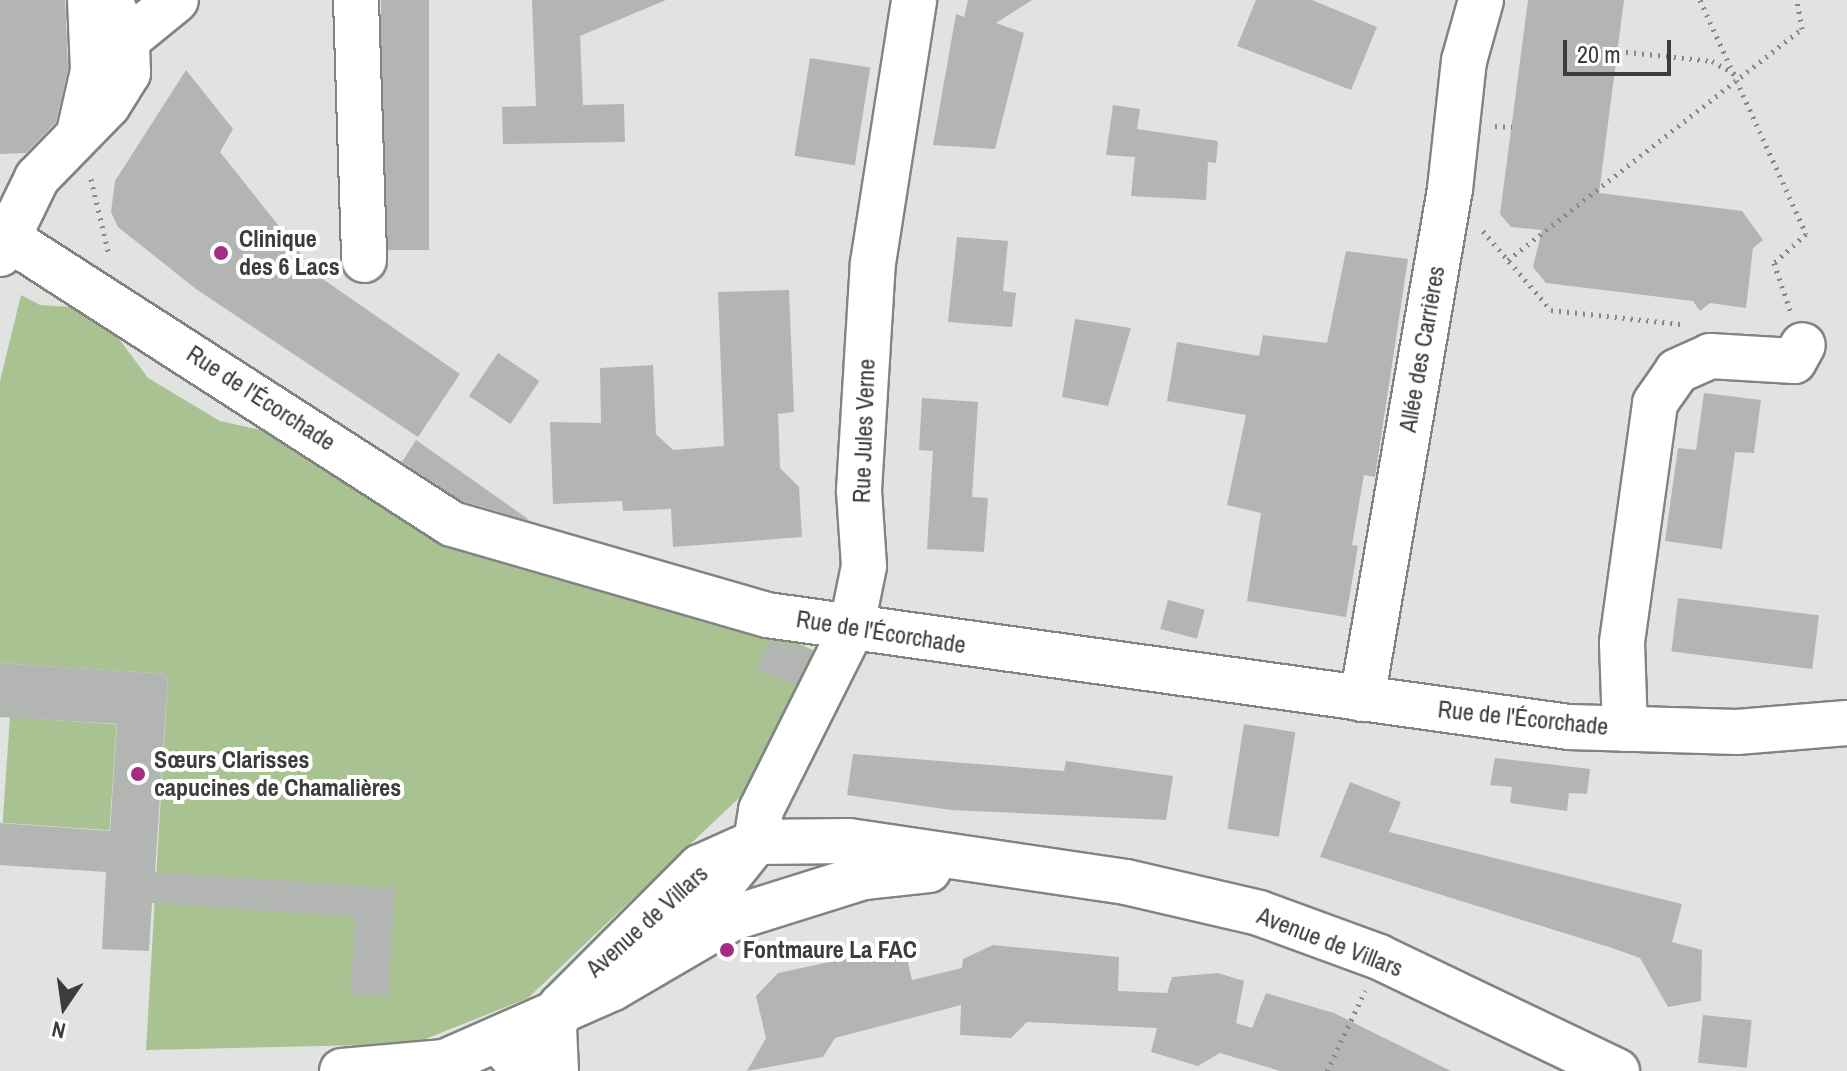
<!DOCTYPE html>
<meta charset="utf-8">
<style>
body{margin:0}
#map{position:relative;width:1847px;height:1071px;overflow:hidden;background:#e1e3e0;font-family:"Archivo Narrow",sans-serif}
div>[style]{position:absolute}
.green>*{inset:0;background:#a9c291;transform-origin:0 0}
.building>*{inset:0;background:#b3b5b2;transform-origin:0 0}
.path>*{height:5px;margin-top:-2.5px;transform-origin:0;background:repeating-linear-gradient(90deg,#878886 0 2px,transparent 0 8px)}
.roads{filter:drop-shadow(2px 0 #828481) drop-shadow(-2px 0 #828481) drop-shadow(0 2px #828481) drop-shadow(0 -2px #828481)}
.minor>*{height:44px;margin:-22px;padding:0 22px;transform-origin:22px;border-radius:22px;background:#fff}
.dots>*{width:22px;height:22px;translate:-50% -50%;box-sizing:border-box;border:4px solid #fff;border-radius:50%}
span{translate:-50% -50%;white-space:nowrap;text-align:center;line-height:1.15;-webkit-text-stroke:8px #fff;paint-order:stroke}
.poi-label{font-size:24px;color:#3c3c3b;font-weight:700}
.left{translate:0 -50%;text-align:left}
.street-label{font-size:24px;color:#3c3c3b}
.north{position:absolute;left:24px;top:967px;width:80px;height:80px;-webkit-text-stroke:6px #fff;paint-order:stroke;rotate:193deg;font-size:22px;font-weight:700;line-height:32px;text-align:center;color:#3c3c3b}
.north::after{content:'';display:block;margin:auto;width:28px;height:36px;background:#3c3c3b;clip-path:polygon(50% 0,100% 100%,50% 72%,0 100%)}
.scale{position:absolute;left:1563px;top:40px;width:108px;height:36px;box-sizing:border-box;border:4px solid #3c3c3b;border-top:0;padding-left:10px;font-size:24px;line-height:28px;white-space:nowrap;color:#3c3c3b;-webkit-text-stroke:6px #fff;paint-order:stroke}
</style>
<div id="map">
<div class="green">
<i style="clip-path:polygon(21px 295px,40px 305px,87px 308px,108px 324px,148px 378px,220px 421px,270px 432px,444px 544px,490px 548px,774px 632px,817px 652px,759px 779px,528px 998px,413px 1044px,146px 1050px,168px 674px,0 663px,0 381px)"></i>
<i style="left:10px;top:717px;width:107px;height:106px;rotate:4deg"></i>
</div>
<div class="building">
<i style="clip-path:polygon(0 0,65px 0,68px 69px,56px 122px,26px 153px,0 154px)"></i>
<i style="left:381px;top:0;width:48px;height:250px"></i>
<i style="clip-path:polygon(532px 0,666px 0,580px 36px,583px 105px,624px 104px,625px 142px,503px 144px,502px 107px,536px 106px)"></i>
<i style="clip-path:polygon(968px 0,1032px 0,996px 23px,1024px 33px,995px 149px,933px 145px,956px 14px,964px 17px)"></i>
<i style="clip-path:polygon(1256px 0,1312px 0,1377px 27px,1351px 90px,1237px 46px)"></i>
<i style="clip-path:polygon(1528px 0,1624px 0,1599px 193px,1742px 211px,1763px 240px,1753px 248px,1746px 308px,1710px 303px,1700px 311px,1693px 301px,1546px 283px,1533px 267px,1542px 230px,1511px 227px,1500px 214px)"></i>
<i style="left:810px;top:58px;width:61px;height:99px;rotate:9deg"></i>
<i style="clip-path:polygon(186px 70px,233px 129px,220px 152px,301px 254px,288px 255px,460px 374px,418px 437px,196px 289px,118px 227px,111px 212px,115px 181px)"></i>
<i style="clip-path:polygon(1113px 105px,1140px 109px,1137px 129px,1218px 141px,1216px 163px,1208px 162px,1206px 200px,1131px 196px,1135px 157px,1106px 155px)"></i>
<i style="clip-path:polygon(957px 237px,1008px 241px,1003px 291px,1016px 293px,1012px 327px,948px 322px)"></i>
<i style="clip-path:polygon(1346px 251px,1408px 259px,1375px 477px,1364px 475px,1352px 545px,1358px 546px,1346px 617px,1247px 601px,1261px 513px,1227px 505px,1246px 415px,1167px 401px,1177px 342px,1259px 356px,1263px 335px,1327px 343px)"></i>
<i style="clip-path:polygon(789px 290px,794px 412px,778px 414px,780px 468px,799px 487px,802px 537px,673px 547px,671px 509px,623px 511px,622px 501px,553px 504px,550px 422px,601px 423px,600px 368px,653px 365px,656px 434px,673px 450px,724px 446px,718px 292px)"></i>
<i style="clip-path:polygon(1075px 319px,1131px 328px,1108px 406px,1062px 397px)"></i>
<i style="left:498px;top:353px;width:50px;height:52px;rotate:34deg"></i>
<i style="clip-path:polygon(1704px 393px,1761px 400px,1754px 453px,1735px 452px,1722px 549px,1665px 541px,1678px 448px,1696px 450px)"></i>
<i style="clip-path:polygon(922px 398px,978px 402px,972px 497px,988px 498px,984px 552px,927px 549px,933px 451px,919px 450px)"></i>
<i style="clip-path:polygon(416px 440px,528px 519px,527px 520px,462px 501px,402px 462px)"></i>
<i style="left:1678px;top:598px;width:142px;height:54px;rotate:7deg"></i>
<i style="left:1168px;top:600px;width:38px;height:30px;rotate:15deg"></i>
<i style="clip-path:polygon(770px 641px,813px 650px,795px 686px,757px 669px)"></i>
<i style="clip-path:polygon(0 663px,168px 674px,155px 872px,395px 888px,388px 996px,350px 994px,355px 917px,152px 903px,149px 951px,102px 949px,106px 872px,0 865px,0 823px,110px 831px,117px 724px,0 717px)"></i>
<i style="left:1244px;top:724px;width:52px;height:106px;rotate:9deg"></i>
<i style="clip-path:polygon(853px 754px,1064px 771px,1066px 761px,1173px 776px,1166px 820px,951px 810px,847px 795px)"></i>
<i style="clip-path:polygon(1495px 758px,1590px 769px,1587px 794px,1569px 793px,1567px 811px,1510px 803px,1512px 787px,1490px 785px)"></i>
<i style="clip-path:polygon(1350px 782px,1401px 802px,1389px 832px,1682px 904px,1672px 942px,1702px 950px,1701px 1001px,1668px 1007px,1640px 958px,1612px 948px,1320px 857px)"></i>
<i style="clip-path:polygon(993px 945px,1119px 957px,1118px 991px,1167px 993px,1172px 977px,1218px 973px,1244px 981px,1236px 1023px,1252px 1028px,1266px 993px,1334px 1013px,1451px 1071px,1280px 1071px,1220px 1053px,1198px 1066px,1151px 1052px,1157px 1028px,1027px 1022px,1011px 1038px,960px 1035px,961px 1005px,835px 1038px,823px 1057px,747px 1071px,766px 1038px,756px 996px,778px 973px,904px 946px,912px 980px,962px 968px,963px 959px)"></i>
<i style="left:1703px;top:1015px;width:49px;height:48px;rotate:6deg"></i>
</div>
<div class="path">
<i style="left:1700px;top:0;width:257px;rotate:65.6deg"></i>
<i style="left:1806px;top:234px;width:43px;rotate:137.8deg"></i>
<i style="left:1774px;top:263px;width:50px;rotate:71.2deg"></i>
<i style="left:1618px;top:51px;width:95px;rotate:6.1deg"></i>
<i style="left:1712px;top:61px;width:30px;rotate:30deg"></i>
<i style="left:1495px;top:126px;width:17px;rotate:3deg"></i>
<i style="left:91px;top:179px;width:78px;rotate:76.7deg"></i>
<i style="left:1483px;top:231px;width:104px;rotate:49.3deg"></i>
<i style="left:1551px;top:310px;width:130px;rotate:6.2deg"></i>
<i style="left:1508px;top:260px;width:374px;rotate:-38.2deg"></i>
<i style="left:1802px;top:29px;width:29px;rotate:-100deg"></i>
<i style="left:1327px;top:1071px;width:89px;rotate:-64.6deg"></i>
</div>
<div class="roads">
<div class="minor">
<i style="left:356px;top:0;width:260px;rotate:88.2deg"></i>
<i style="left:127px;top:40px;width:63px;rotate:-39.2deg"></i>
<i style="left:80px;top:128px;width:58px;rotate:-77.2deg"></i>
<i style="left:93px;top:71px;width:71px;rotate:-92.4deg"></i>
<i style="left:6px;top:237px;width:530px;rotate:32.76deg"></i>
<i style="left:452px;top:524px;width:328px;rotate:16.1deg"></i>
<i style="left:767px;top:615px;width:810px;rotate:7.95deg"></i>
<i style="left:1569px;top:727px;width:168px;rotate:1.7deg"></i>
<i style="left:1737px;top:732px;width:110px;rotate:-4.7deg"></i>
<i style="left:0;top:254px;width:85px;rotate:-64deg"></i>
<i style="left:37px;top:178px;width:102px;rotate:-45.8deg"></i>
<i style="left:108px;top:105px;width:38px;rotate:-58deg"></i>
<i style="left:128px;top:73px;width:33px;rotate:-92deg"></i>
<i style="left:127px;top:40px;width:43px;rotate:-113deg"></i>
<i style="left:1362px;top:699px;width:518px;rotate:-80.21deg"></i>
<i style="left:1450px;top:189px;width:129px;rotate:-83.8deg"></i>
<i style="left:1464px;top:61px;width:63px;rotate:-74.4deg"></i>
<i style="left:1625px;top:729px;width:87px;rotate:-92deg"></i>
<i style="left:1622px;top:642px;width:241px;rotate:-82.1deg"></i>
<i style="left:1655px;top:403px;width:39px;rotate:-55deg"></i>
<i style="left:1677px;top:371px;width:36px;rotate:-24deg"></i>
<i style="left:1710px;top:356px;width:84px;rotate:3.4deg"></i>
<i style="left:1794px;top:361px;width:18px;rotate:-61deg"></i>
<i style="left:666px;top:954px;width:144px;rotate:-51.2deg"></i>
<i style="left:756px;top:842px;width:32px;rotate:-81deg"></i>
<i style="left:761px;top:810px;width:201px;rotate:-63.4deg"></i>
<i style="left:851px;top:630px;width:65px;rotate:-78.5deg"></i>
<i style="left:864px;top:566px;width:76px;rotate:-93.8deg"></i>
<i style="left:859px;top:490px;width:227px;rotate:-86.5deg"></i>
<i style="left:873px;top:263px;width:266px;rotate:-81.1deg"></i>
<i style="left:497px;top:1040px;width:42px;rotate:46.9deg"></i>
<i style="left:342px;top:1071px;width:103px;rotate:-5deg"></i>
<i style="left:445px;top:1062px;width:184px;rotate:-23.8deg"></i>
<i style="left:613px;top:988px;width:139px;rotate:-30.3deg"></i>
<i style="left:733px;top:918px;width:137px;rotate:-17.4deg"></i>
<i style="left:864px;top:877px;width:65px;rotate:-6.1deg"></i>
<i style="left:556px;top:1071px;width:44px;rotate:-92.6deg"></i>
<i style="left:554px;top:1027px;width:22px;rotate:-72deg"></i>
<i style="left:561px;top:1006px;width:197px;rotate:-45deg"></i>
<i style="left:700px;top:867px;width:61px;rotate:-24.1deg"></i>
<i style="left:756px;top:842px;width:93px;rotate:-0.6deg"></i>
<i style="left:849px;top:841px;width:280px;rotate:8.4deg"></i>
<i style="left:1126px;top:882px;width:137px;rotate:13.1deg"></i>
<i style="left:1259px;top:913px;width:128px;rotate:20.1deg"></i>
<i style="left:1379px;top:957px;width:264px;rotate:25.6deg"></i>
</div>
</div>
<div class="dots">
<i style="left:221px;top:253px;background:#a32d85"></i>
<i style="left:138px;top:774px;background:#a32d85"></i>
<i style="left:727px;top:950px;background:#a32d85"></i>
</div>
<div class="poi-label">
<span class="left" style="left:239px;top:253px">Clinique<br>des 6 Lacs</span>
<span class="left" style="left:154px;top:774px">Sœurs Clarisses<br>capucines de Chamalières</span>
<span class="left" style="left:743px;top:950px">Fontmaure La FAC</span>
</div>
<div class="street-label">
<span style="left:1422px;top:349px;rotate:-80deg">Allée des Carrières</span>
<span style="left:261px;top:398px;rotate:33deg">Rue de l'Écorchade</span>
<span style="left:864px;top:431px;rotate:-88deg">Rue Jules Verne</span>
<span style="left:881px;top:632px;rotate:9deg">Rue de l'Écorchade</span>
<span style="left:1523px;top:718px;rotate:6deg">Rue de l'Écorchade</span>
<span style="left:647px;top:921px;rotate:-42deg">Avenue de Villars</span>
<span style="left:1330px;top:942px;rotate:21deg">Avenue de Villars</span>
</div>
<div class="north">N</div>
<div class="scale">20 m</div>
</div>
